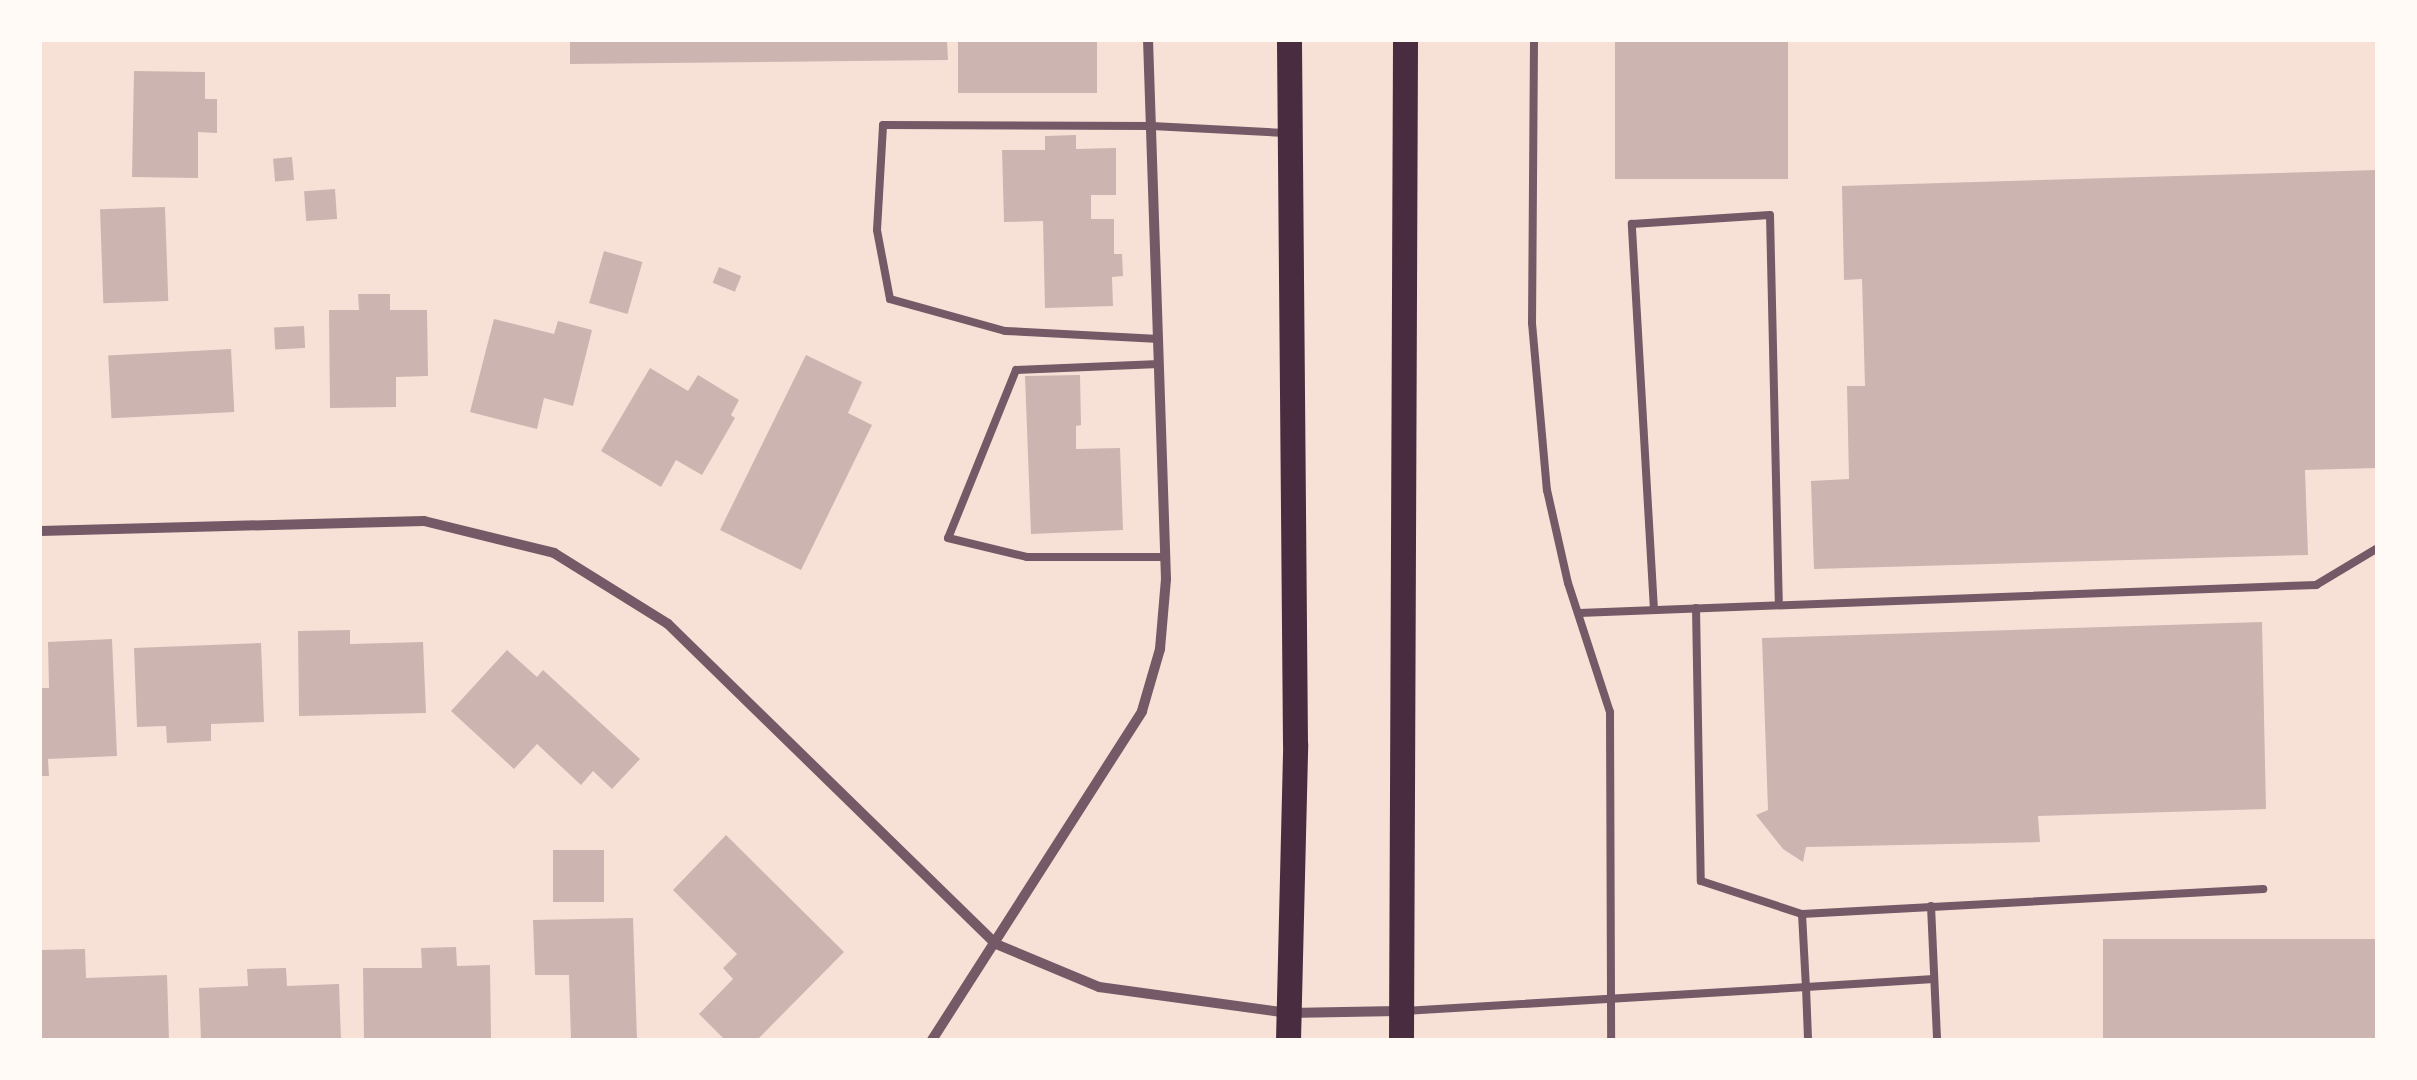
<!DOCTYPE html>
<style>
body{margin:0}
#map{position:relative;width:2417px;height:1080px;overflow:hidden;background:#f7e1d7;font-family:"Roboto Condensed",sans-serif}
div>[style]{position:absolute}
.building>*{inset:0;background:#ccb4b1;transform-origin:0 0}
.service>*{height:8px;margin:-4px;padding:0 4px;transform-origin:4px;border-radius:4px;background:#755966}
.minor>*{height:10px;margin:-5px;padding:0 5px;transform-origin:5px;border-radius:5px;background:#755966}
.primary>*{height:25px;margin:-12.5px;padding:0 12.5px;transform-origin:12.5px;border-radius:12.5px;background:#4a2c40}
span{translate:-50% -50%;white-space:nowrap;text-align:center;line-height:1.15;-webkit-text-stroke:10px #fffaf5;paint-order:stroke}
.frame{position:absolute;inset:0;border:42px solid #fffaf5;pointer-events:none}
</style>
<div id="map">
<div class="building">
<i style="clip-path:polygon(570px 40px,947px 40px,948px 60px,570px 64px)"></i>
<i style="left:958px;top:40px;width:139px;height:53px"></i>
<i style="left:1615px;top:40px;width:173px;height:139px"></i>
<i style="clip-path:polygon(134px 71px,205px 72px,205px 99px,217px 99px,217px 133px,198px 132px,198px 178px,132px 177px)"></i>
<i style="clip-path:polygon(1076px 135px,1076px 149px,1116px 148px,1116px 195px,1091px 195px,1091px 219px,1114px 219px,1114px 254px,1122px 254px,1123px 276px,1112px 277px,1113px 306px,1045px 308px,1043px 221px,1004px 222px,1002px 150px,1045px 150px,1045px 136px)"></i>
<i style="left:292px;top:157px;width:23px;height:19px;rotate:85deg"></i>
<i style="clip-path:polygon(2377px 170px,2377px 468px,2305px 470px,2308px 555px,1814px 569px,1811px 481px,1849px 479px,1847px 386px,1865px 386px,1862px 279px,1844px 280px,1842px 186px)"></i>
<i style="left:335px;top:189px;width:30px;height:31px;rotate:86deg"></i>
<i style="left:165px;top:207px;width:94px;height:65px;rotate:88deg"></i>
<i style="left:604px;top:251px;width:40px;height:54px;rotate:16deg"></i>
<i style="left:719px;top:267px;width:24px;height:17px;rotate:22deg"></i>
<i style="clip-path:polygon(358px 294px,390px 294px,390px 310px,427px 310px,428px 376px,396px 377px,396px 407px,330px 408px,329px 310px,359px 310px)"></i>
<i style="clip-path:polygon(494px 319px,554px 334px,558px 321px,592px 330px,573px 406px,544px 398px,537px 429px,470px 412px)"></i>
<i style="left:304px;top:326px;width:22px;height:30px;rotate:87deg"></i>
<i style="left:231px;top:349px;width:63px;height:123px;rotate:87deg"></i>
<i style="clip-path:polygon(806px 355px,862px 382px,848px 413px,872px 425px,801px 570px,720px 530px)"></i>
<i style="clip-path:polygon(650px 368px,688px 391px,698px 375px,739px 400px,731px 415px,735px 418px,702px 475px,676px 460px,661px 487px,601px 451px)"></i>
<i style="clip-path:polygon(1080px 375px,1081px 425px,1076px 426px,1076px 449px,1120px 448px,1123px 530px,1031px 534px,1025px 376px)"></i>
<i style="clip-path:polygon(2262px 622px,2266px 809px,2038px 816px,2040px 842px,1806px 847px,1803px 862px,1783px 849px,1756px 815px,1768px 810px,1762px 638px)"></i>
<i style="clip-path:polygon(350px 630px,350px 644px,423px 642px,426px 713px,299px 716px,298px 631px)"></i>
<i style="clip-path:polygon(112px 639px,117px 756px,48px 759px,49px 776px,40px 776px,40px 688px,49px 688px,48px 642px)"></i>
<i style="clip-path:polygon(261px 643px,264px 722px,211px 724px,211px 741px,167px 743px,166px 726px,137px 727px,134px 648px)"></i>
<i style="clip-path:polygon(507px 650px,537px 677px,543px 670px,640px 759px,612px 789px,593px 771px,581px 785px,537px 744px,514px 769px,451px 711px)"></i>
<i style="clip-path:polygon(726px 835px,844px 952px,757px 1040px,725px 1040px,699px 1014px,733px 979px,723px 968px,737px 954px,673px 890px)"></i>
<i style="left:553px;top:850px;width:51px;height:52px"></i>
<i style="clip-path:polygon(633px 918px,637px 1040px,571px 1040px,569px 975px,535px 975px,533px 920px)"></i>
<i style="left:2377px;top:939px;width:101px;height:274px;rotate:90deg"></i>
<i style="clip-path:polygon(456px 947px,457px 966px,490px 965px,491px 1040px,364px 1040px,363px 968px,422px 968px,421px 948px)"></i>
<i style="clip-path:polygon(85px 949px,86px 978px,167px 975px,169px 1040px,40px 1040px,40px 950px)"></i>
<i style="clip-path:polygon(286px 968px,287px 986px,339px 984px,341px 1040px,201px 1040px,199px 988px,248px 986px,247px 969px)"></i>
</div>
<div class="service">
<i style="left:1534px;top:40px;width:283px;rotate:90.4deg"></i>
<i style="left:1532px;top:323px;width:168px;rotate:84.9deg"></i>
<i style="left:1547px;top:490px;width:95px;rotate:77.3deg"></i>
<i style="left:1568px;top:583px;width:136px;rotate:72deg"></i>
<i style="left:1610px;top:712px;width:328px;rotate:89.8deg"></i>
<i style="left:1159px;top:339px;width:154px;rotate:-177deg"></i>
<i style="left:1005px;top:331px;width:119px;rotate:-164.5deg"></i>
<i style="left:890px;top:299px;width:70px;rotate:-100.7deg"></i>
<i style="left:877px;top:230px;width:105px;rotate:-86.7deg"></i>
<i style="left:883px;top:125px;width:269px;rotate:0.2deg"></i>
<i style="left:1152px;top:126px;width:133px;rotate:3deg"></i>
<i style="left:1159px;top:364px;width:143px;rotate:177.6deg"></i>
<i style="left:1016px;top:370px;width:181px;rotate:112deg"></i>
<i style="left:948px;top:538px;width:81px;rotate:13.5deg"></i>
<i style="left:1027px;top:557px;width:137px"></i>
<i style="left:1696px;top:608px;width:273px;rotate:89deg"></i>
<i style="left:1701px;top:881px;width:106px;rotate:18.1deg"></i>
<i style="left:1802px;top:914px;width:73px;rotate:86.9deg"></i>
<i style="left:1806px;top:987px;width:128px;rotate:-3.6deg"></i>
<i style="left:1654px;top:610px;width:387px;rotate:-93.3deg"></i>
<i style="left:1632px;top:224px;width:138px;rotate:-3.7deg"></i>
<i style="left:1770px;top:215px;width:390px;rotate:88.7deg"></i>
<i style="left:1579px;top:613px;width:738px;rotate:-2.18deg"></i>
<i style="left:2316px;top:585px;width:70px;rotate:-31deg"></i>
<i style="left:1931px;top:906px;width:134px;rotate:87.4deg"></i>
<i style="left:1802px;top:914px;width:462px;rotate:-3.1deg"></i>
<i style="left:1404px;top:1011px;width:403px;rotate:-3.4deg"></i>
<i style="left:1806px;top:987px;width:53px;rotate:87.8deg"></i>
</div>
<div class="minor">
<i style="left:40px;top:531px;width:384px;rotate:-1.5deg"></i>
<i style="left:424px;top:521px;width:134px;rotate:13.8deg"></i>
<i style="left:554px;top:553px;width:134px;rotate:31.9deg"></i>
<i style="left:668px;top:624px;width:458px;rotate:44.3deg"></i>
<i style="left:996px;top:944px;width:112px;rotate:22.7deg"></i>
<i style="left:1099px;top:987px;width:191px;rotate:7.8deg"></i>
<i style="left:1288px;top:1013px;width:111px;rotate:-1deg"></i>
<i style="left:932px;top:1040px;width:390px;rotate:-57.4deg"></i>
<i style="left:1142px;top:711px;width:65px;rotate:-73.8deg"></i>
<i style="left:1160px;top:649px;width:70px;rotate:-85.1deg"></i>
<i style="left:1166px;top:579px;width:539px;rotate:-91.91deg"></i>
</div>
<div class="primary">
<i style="left:1288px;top:1040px;width:296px;rotate:-88.6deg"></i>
<i style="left:1295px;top:744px;width:704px;rotate:-90.49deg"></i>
<i style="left:1401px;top:1040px;width:1000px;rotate:-89.77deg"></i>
</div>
<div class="frame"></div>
</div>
